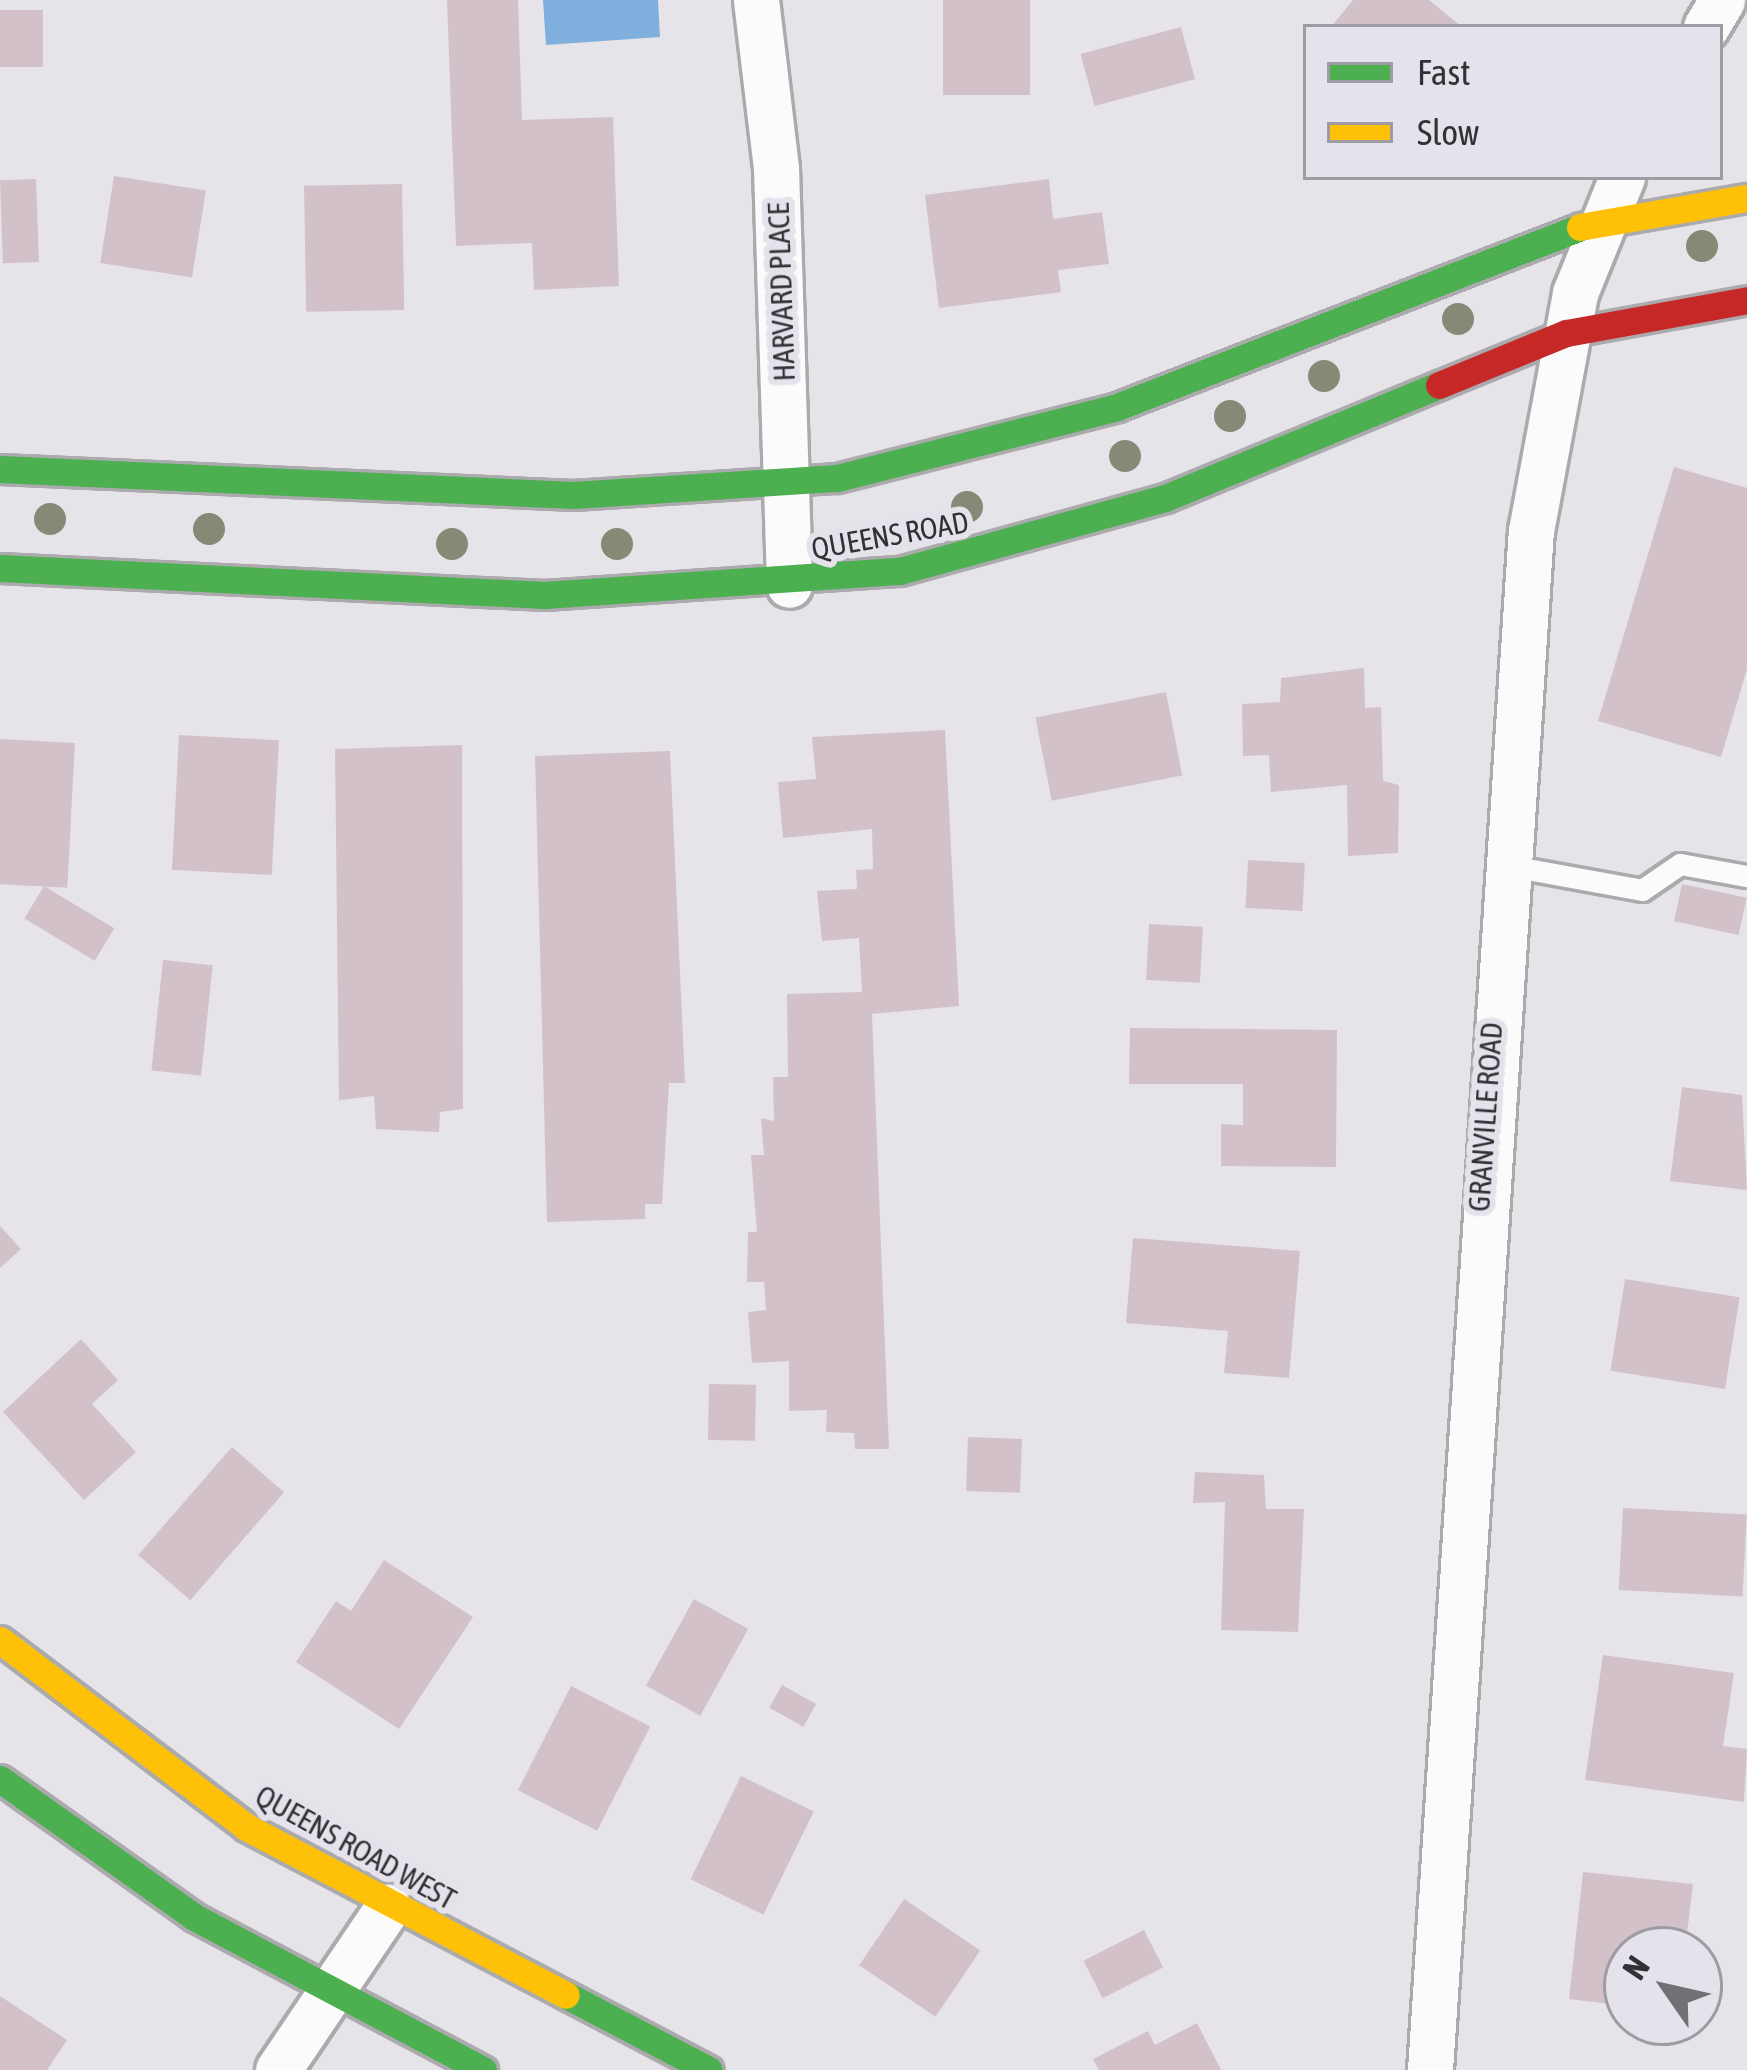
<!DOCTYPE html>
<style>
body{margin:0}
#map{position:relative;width:1747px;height:2070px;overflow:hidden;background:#e6e4e9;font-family:"Asap Condensed",sans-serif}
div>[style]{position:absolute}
.water>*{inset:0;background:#7fb0dd}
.building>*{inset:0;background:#d3c1ca;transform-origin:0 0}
.roads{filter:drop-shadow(3px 0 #abaaad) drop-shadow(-3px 0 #abaaad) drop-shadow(0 3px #abaaad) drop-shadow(0 -3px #abaaad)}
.lane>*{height:21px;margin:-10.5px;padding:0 10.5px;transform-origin:10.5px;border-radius:10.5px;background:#fbfbfc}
.street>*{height:45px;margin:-22.5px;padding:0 22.5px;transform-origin:22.5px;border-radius:22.5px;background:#fbfbfc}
.fast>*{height:27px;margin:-13.5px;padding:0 13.5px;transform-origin:13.5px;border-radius:13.5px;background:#4caf50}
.slow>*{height:27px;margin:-13.5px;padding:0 13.5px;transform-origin:13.5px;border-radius:13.5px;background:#ffc107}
.jam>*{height:27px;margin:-13.5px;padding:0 13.5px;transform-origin:13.5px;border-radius:13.5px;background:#c62828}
.trees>*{width:32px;height:32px;margin:-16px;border-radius:50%;background:#878977}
span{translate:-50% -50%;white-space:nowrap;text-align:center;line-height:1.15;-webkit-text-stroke:12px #e5e2eb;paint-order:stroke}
.street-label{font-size:30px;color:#333135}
.legend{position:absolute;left:1303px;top:24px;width:420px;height:156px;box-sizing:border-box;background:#e5e2eb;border:3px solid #9e9ba2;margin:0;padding:15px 21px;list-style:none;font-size:36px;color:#333135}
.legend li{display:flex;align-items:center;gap:24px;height:60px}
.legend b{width:60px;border:3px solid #9e9ba2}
.north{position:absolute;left:1603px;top:1926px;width:120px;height:120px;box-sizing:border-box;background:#e5e2eb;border:3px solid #9e9ba2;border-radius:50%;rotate:304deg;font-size:33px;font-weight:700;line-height:48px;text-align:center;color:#333135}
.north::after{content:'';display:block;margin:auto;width:42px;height:54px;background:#727074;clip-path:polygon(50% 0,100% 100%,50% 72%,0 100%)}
</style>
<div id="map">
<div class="water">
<i style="clip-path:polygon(543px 0,658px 0,660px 37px,546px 45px)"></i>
</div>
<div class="building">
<i style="clip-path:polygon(447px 0,518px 0,522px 120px,613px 117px,619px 286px,534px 290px,532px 243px,456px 246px)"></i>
<i style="left:943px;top:0;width:87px;height:95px"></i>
<i style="clip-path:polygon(1353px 0,1429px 0,1462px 27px,1331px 27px)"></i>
<i style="left:0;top:10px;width:43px;height:57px"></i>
<i style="left:1181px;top:27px;width:54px;height:104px;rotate:75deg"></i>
<i style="left:114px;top:176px;width:93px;height:88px;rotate:9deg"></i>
<i style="left:36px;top:179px;width:83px;height:36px;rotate:88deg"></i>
<i style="clip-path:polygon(1049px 179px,1053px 219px,1102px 212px,1109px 264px,1058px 270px,1061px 292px,939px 308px,925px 195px)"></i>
<i style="left:402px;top:184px;width:126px;height:98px;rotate:89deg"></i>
<i style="clip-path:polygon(1674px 467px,1747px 488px,1747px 669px,1721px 757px,1598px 721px)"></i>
<i style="clip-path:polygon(1364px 668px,1365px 708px,1381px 707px,1383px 781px,1399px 785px,1398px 853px,1348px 856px,1347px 785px,1271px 792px,1269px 755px,1243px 756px,1242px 704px,1280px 702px,1281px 678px)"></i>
<i style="left:1166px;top:692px;width:85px;height:133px;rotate:79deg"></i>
<i style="clip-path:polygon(945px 730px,959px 1006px,872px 1014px,889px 1449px,855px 1449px,854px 1433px,826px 1432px,827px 1410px,789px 1411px,789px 1361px,752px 1363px,748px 1312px,766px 1310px,764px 1282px,747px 1282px,748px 1232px,757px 1232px,751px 1155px,764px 1155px,761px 1118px,774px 1121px,773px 1077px,788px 1077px,787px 994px,862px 992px,859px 938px,822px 941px,817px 891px,857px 889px,856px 870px,873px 869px,872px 829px,783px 838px,778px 782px,816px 779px,812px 737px)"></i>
<i style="left:179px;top:735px;width:100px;height:135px;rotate:3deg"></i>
<i style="left:0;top:739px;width:75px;height:145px;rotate:3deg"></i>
<i style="clip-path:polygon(462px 745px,463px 1109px,440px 1112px,439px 1132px,376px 1129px,374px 1096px,339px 1100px,335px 749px)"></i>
<i style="clip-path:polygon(670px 751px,685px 1083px,669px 1083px,662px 1204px,645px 1204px,645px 1219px,547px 1222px,535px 756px)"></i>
<i style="left:1248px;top:860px;width:57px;height:48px;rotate:3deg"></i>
<i style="left:1682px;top:884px;width:66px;height:38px;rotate:12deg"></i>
<i style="left:44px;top:886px;width:82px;height:38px;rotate:31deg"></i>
<i style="left:1149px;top:924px;width:54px;height:56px;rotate:3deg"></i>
<i style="left:163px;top:960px;width:50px;height:111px;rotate:6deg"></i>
<i style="clip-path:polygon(1130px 1028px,1337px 1030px,1336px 1167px,1221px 1166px,1221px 1124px,1243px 1125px,1243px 1084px,1129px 1084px)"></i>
<i style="clip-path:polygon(1682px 1087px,1742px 1095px,1747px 1190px,1670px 1181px)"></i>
<i style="clip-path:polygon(0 1226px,21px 1249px,0 1268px)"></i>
<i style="clip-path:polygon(1133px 1238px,1300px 1251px,1289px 1378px,1224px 1373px,1228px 1331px,1126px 1323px)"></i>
<i style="left:1625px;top:1279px;width:116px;height:93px;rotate:9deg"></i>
<i style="clip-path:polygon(81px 1339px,118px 1380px,92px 1404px,136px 1452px,84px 1500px,3px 1412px)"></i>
<i style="left:709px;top:1384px;width:47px;height:56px;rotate:1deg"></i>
<i style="left:968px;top:1437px;width:54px;height:54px;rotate:2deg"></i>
<i style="left:232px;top:1447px;width:69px;height:143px;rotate:41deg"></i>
<i style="clip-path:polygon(1195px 1472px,1264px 1475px,1266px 1509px,1304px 1509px,1298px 1632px,1221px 1630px,1225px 1502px,1193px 1503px)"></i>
<i style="left:1623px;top:1508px;width:124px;height:82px;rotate:3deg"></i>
<i style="clip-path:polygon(384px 1560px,473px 1617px,399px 1729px,296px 1662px,336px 1601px,351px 1611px)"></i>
<i style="left:694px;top:1599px;width:62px;height:99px;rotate:29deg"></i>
<i style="clip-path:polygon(1603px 1655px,1734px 1673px,1723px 1746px,1747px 1749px,1744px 1802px,1585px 1780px)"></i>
<i style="left:782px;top:1685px;width:39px;height:26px;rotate:29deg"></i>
<i style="left:571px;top:1686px;width:89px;height:117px;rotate:27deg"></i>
<i style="left:741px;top:1776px;width:81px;height:115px;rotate:26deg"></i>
<i style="clip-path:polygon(1583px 1872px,1693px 1884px,1685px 1950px,1627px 1950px,1627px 2006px,1569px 1999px)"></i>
<i style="left:904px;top:1899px;width:92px;height:80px;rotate:34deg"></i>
<i style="left:1144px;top:1930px;width:42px;height:68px;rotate:63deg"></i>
<i style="clip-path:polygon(0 1996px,67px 2040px,47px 2070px,0 2070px)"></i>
<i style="clip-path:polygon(1197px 2023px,1221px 2070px,1099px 2070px,1093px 2059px,1148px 2031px,1155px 2045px)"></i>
</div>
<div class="roads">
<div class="lane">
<i style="left:1505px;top:865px;width:139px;rotate:10.3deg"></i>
<i style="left:1642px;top:890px;width:46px;rotate:-34.4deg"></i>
<i style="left:1680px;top:864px;width:68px;rotate:10.2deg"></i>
</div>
<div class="street">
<i style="left:756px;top:0;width:169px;rotate:83.2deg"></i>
<i style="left:776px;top:168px;width:417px;rotate:88.2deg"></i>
<i style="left:1706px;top:27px;width:31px;rotate:-59deg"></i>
<i style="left:278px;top:2070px;width:197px;rotate:-56deg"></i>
<i style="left:1430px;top:2070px;width:1542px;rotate:-86.25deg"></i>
<i style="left:1531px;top:531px;width:242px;rotate:-79.5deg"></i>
<i style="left:1575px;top:293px;width:125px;rotate:-67.9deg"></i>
</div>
<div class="fast">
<i style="left:0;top:469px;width:574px;rotate:2.6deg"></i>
<i style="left:573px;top:495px;width:265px;rotate:-3.7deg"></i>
<i style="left:837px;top:478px;width:289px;rotate:-14.2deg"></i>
<i style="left:1117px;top:407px;width:497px;rotate:-21.2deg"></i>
<i style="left:0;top:568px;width:545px;rotate:2.84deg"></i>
<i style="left:544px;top:595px;width:357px;rotate:-3.9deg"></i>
<i style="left:900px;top:571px;width:275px;rotate:-15.4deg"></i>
<i style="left:1165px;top:498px;width:296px;rotate:-22.4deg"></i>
<i style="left:0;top:1779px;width:238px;rotate:35.4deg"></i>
<i style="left:194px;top:1917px;width:327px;rotate:27.9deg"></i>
<i style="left:566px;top:1995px;width:161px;rotate:27.7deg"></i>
</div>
<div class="slow">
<i style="left:1580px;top:227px;width:169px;rotate:-9.9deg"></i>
<i style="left:0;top:1640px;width:309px;rotate:37.2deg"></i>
<i style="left:246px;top:1827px;width:361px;rotate:27.7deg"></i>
</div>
<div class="jam">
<i style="left:1439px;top:385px;width:137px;rotate:-22.3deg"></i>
<i style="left:1566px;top:333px;width:184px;rotate:-10.3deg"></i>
</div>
</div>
<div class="trees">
<i style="left:1702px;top:246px"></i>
<i style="left:1458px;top:319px"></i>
<i style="left:1324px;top:376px"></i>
<i style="left:1230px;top:416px"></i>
<i style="left:1125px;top:456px"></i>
<i style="left:967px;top:507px"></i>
<i style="left:50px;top:519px"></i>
<i style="left:209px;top:529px"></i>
<i style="left:452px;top:544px"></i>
<i style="left:617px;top:544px"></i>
</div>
<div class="street-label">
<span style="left:781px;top:292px;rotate:-92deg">HARVARD PLACE</span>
<span style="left:890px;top:535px;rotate:-10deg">QUEENS ROAD</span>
<span style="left:1485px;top:1117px;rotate:-86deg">GRANVILLE ROAD</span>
<span style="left:356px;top:1847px;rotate:29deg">QUEENS ROAD WEST</span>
</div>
<ul class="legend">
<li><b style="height:15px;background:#4caf50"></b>Fast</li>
<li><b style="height:15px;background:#ffc107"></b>Slow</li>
</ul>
<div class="north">N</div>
</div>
